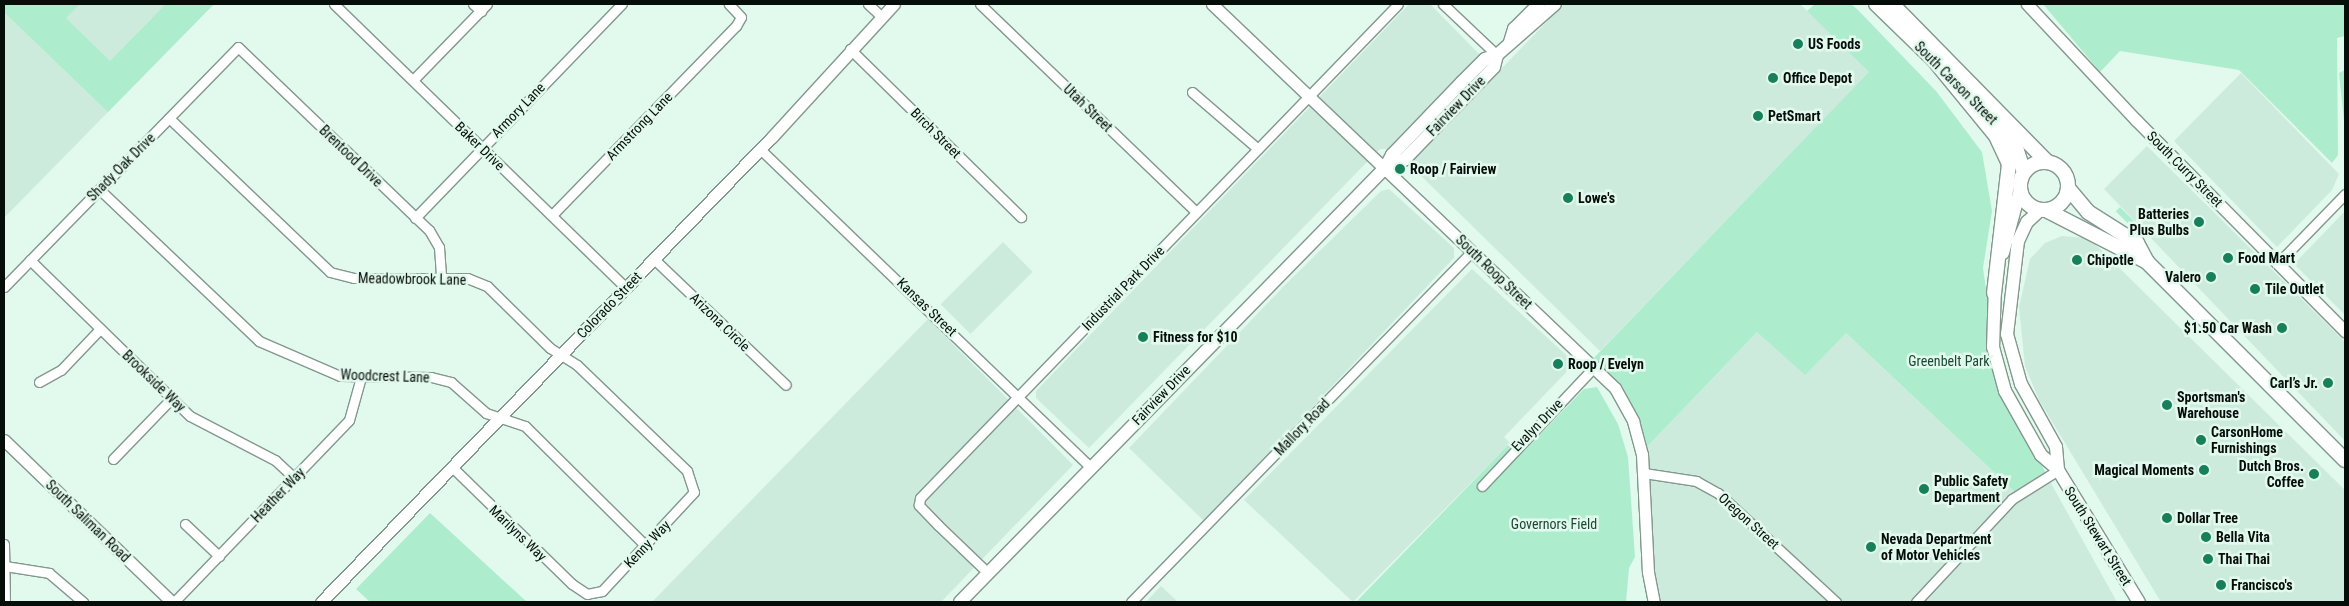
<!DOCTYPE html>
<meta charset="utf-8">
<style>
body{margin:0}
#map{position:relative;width:2349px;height:606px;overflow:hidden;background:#e2f9ed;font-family:"Roboto Condensed",sans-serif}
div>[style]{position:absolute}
.built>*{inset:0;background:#cdebdd;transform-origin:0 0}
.green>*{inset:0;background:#adedce;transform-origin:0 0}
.roads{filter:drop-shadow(1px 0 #83988d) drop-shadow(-1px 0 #83988d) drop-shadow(0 1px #83988d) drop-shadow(0 -1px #83988d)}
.minor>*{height:9px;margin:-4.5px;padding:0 4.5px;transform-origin:4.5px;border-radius:4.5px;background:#fff}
.tertiary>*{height:11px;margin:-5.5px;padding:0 5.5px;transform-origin:5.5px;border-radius:5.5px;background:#fff}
.secondary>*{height:12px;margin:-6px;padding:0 6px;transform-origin:6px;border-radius:6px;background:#fff}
.primary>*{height:14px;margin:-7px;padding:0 7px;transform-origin:7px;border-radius:7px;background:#fff}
.primary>.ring{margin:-7px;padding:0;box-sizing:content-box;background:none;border:14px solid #fff;border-radius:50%}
.dots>*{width:14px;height:14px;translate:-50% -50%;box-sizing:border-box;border:2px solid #e2f9ed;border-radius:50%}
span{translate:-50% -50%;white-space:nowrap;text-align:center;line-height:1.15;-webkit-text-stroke:5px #e2f9ed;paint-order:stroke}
.poi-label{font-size:14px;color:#060e0a;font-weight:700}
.left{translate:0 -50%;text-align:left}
.right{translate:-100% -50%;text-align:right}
.street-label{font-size:14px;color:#060e0a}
.park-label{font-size:14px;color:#1b4735}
.frame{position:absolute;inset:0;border:5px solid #060e0a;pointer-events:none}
</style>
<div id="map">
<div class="built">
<i style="clip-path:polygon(4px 4px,214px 4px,4px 218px)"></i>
<i style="clip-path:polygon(1409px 4px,1430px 4px,1480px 55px,1388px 149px,1380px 149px,1364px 165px,1089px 448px,1036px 398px,1036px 391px)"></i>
<i style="clip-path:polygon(1564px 4px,1800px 4px,1870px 72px,1600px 351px,1412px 167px,1414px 159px)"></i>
<i style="clip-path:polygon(2241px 73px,2339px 174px,2332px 190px,2277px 247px,2174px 141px)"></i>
<i style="clip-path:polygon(2147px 146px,2345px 342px,2345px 441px,2104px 189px)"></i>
<i style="clip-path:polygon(1389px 189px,1454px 248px,1454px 258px,1204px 521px,1129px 448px,1285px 285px,1381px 191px)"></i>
<i style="clip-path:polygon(2345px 211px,2345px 315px,2294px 264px)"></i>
<i style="clip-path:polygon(2062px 236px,2085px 238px,2098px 247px,2345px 490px,2345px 602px,2161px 602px,2039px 400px,2025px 366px,2019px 307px,2030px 259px,2045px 243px)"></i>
<i style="left:1003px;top:242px;width:42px;height:88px;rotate:45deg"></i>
<i style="clip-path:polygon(1472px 269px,1575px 363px,1504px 437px,1510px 443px,1353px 602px,1244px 500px)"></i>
<i style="clip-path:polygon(928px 319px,1073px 465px,941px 602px,652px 602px)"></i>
<i style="clip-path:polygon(1757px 332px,1846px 333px,2017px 494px,2047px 476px,2117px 602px,1656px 602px,1642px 452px)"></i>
<i style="clip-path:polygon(1161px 586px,1178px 602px,1146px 602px)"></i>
</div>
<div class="green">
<i style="clip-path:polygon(4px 4px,80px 4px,66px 18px,110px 61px,166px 4px,214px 4px,108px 112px,4px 12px)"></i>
<i style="clip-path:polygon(1815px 4px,1851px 4px,1858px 10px,1936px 91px,1982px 152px,1992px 211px,1983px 268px,1997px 369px,2047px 476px,2017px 494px,1846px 333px,1805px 375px,1757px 332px,1642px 452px,1633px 421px,1590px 362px,1869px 72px,1807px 11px)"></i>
<i style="clip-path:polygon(2043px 4px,2345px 4px,2345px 36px,2337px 38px,2338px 155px,2332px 163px,2239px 70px,2120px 51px,2100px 72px)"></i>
<i style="clip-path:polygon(2345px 70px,2345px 120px,2344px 121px,2339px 73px)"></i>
<i style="left:2120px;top:207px;width:20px;height:6px;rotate:45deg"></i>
<i style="clip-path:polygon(1597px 387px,1618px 424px,1628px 457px,1635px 557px,1629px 568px,1626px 602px,1356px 602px,1510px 443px,1522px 453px,1584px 389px)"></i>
<i style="clip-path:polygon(430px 513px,527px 602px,370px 602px,356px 589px)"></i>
</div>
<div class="roads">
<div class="minor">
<i style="left:334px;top:4px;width:407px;rotate:44.2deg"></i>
<i style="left:473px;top:4px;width:11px;rotate:41deg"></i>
<i style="left:868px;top:4px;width:18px;rotate:43deg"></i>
<i style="left:980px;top:4px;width:300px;rotate:43.9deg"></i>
<i style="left:1443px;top:4px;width:74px;rotate:43.4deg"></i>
<i style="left:850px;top:49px;width:240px;rotate:44.5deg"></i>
<i style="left:413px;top:80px;width:106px;rotate:-45.8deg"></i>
<i style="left:1192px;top:92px;width:87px;rotate:40.8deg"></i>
<i style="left:169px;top:118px;width:223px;rotate:43.7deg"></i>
<i style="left:330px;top:272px;width:25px;rotate:14deg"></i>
<i style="left:354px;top:278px;width:113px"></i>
<i style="left:467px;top:278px;width:22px;rotate:22deg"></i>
<i style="left:487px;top:286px;width:88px;rotate:44.5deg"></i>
<i style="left:550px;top:348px;width:32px;rotate:32deg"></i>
<i style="left:577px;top:365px;width:153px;rotate:43.9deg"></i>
<i style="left:687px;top:471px;width:22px;rotate:72deg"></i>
<i style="left:694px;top:492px;width:135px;rotate:132.9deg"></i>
<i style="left:602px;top:591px;width:15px;rotate:169deg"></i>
<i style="left:587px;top:594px;width:18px;rotate:-146deg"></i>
<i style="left:572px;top:584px;width:168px;rotate:-135.7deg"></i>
<i style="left:760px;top:149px;width:459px;rotate:43.9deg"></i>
<i style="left:99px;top:189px;width:221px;rotate:43.5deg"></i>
<i style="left:259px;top:341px;width:88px;rotate:23.4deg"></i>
<i style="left:340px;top:376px;width:91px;rotate:0.6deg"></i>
<i style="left:431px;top:377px;width:21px;rotate:14deg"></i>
<i style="left:451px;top:382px;width:47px;rotate:41.5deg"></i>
<i style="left:486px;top:413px;width:41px;rotate:18.4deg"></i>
<i style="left:525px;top:426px;width:170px;rotate:44.8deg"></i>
<i style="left:552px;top:215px;width:264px;rotate:-45.8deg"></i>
<i style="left:736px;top:26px;width:10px;rotate:-61deg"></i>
<i style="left:741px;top:17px;width:18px;rotate:-133deg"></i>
<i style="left:415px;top:218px;width:298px;rotate:-46deg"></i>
<i style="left:654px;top:259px;width:182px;rotate:43.7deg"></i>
<i style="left:30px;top:260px;width:223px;rotate:44.3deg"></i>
<i style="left:190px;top:416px;width:96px;rotate:27.4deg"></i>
<i style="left:275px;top:460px;width:26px;rotate:43deg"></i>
<i style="left:2278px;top:263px;width:96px;rotate:-45.8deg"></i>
<i style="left:4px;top:287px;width:335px;rotate:-45.7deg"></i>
<i style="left:238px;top:47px;width:265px;rotate:43.8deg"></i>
<i style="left:429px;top:230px;width:20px;rotate:60deg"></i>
<i style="left:439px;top:247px;width:30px;rotate:86deg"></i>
<i style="left:39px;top:382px;width:25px;rotate:-29deg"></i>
<i style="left:61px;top:370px;width:57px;rotate:-46.4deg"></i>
<i style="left:113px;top:459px;width:85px;rotate:-46deg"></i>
<i style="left:1644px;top:473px;width:53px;rotate:8.7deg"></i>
<i style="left:1696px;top:481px;width:25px;rotate:29deg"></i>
<i style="left:1718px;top:493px;width:161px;rotate:42.7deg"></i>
<i style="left:1482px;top:486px;width:165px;rotate:-46.7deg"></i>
<i style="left:185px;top:524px;width:47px;rotate:43.3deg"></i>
<i style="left:4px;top:544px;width:58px;rotate:89deg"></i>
<i style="left:5px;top:566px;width:45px;rotate:9deg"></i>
<i style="left:49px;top:573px;width:45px;rotate:40.5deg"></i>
<i style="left:988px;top:573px;width:69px;rotate:-136.2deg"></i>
<i style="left:938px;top:525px;width:28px;rotate:-134deg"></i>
<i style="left:919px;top:505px;width:7px;rotate:-82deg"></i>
<i style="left:920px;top:498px;width:687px;rotate:-45.94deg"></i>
<i style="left:174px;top:602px;width:252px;rotate:-46.1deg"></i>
<i style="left:349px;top:420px;width:45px;rotate:-74.4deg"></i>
<i style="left:1131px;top:602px;width:489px;rotate:-45.8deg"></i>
<i style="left:1916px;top:602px;width:141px;rotate:-47deg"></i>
<i style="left:2012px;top:499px;width:54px;rotate:-32.2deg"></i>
</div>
<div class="tertiary">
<i style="left:1212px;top:4px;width:557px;rotate:43.62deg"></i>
<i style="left:1615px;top:388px;width:38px;rotate:61deg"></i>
<i style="left:1633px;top:421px;width:34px;rotate:75deg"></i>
<i style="left:1642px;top:454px;width:118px;rotate:87.1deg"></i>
<i style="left:1648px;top:572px;width:31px;rotate:79deg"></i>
<i style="left:2027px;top:4px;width:159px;rotate:46.8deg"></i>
<i style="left:2136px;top:120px;width:297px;rotate:45.3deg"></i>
<i style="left:4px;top:440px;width:233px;rotate:44deg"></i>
<i style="left:321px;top:602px;width:648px;rotate:-45.88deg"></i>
<i style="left:772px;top:137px;width:180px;rotate:-47.5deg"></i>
</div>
<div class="secondary">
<i style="left:1510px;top:42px;width:14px;rotate:-73deg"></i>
<i style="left:1514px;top:29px;width:35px;rotate:-45deg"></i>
<i style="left:1385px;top:168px;width:21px;rotate:-23deg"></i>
<i style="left:1404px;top:160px;width:129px;rotate:-45.9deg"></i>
<i style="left:1494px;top:67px;width:12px;rotate:-76deg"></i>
<i style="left:1497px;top:55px;width:77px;rotate:-41.3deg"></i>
<i style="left:2040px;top:210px;width:18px;rotate:137deg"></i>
<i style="left:2027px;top:222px;width:21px;rotate:115deg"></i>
<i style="left:2018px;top:241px;width:94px;rotate:96.7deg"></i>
<i style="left:2007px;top:334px;width:52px;rotate:74.4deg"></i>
<i style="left:2021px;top:384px;width:72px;rotate:60.9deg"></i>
<i style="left:2056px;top:447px;width:23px;rotate:85deg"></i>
<i style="left:2003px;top:253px;width:65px;rotate:-74.9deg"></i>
<i style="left:1995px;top:285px;width:62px;rotate:91.8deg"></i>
<i style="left:1993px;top:347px;width:46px;rotate:74.7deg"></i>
<i style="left:2005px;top:391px;width:73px;rotate:60.6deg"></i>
<i style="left:2041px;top:455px;width:23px;rotate:41deg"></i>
<i style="left:2058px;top:470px;width:155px;rotate:58.5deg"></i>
<i style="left:960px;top:602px;width:607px;rotate:-45.6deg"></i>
<i style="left:1385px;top:168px;width:15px;rotate:-62deg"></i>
<i style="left:1392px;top:155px;width:101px;rotate:-46.2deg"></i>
<i style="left:1462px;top:82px;width:33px;rotate:-45deg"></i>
<i style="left:1485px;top:59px;width:13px;rotate:-18deg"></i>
</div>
<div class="primary">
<i style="left:1876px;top:4px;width:88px;rotate:44.1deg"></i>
<i style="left:1892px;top:4px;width:221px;rotate:45.5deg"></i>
<i style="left:1933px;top:59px;width:99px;rotate:50.7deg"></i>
<i style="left:1996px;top:136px;width:31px;rotate:65deg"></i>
<i style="left:2009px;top:164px;width:130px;rotate:96.6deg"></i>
<i style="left:1996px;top:123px;width:35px;rotate:53deg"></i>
<i style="left:2017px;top:151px;width:22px;rotate:72deg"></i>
<i class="ring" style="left:2020px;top:162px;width:34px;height:34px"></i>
<i style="left:2068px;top:188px;width:31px;rotate:50deg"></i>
<i style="left:2088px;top:212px;width:58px;rotate:32.3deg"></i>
<i style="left:2137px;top:243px;width:21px;rotate:62deg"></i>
<i style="left:2046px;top:210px;width:114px;rotate:27.2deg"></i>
<i style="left:2147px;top:262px;width:280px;rotate:45deg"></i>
</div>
</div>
<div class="dots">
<i style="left:1798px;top:44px;background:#17805b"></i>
<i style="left:1773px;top:78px;background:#17805b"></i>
<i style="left:1758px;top:116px;background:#17805b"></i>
<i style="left:1400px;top:169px;background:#17805b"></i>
<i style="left:1568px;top:198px;background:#17805b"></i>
<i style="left:2199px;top:222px;background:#17805b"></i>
<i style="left:2228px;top:258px;background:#17805b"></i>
<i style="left:2077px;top:260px;background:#17805b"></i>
<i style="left:2211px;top:277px;background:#17805b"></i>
<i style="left:2255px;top:289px;background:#17805b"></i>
<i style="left:2282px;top:328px;background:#17805b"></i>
<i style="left:1143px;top:337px;background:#17805b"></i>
<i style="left:1558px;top:364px;background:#17805b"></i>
<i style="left:2328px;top:383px;background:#17805b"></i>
<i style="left:2167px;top:405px;background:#17805b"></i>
<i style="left:2201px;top:440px;background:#17805b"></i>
<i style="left:2204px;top:470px;background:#17805b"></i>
<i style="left:2314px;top:474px;background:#17805b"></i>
<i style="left:1924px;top:489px;background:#17805b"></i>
<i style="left:2167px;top:518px;background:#17805b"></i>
<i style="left:2206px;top:537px;background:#17805b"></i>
<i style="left:1871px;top:547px;background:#17805b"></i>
<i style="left:2208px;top:559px;background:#17805b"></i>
<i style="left:2221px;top:585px;background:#17805b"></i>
</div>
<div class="poi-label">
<span class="left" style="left:1808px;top:44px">US Foods</span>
<span class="left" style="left:1783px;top:78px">Office Depot</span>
<span class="left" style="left:1768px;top:116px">PetSmart</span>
<span class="left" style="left:1410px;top:169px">Roop / Fairview</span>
<span class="left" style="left:1578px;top:198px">Lowe's</span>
<span class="right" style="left:2189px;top:222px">Batteries<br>Plus Bulbs</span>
<span class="left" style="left:2238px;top:258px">Food Mart</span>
<span class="left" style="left:2087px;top:260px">Chipotle</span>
<span class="right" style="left:2201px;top:277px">Valero</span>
<span class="left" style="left:2265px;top:289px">Tile Outlet</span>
<span class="right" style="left:2272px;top:328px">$1.50 Car Wash</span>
<span class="left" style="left:1153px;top:337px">Fitness for $10</span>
<span class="left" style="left:1568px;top:364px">Roop / Evelyn</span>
<span class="right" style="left:2318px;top:383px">Carl’s Jr.</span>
<span class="left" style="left:2177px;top:405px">Sportsman's<br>Warehouse</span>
<span class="left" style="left:2211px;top:440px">CarsonHome<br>Furnishings</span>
<span class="right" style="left:2304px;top:474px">Dutch Bros.<br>Coffee</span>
<span class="right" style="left:2194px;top:470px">Magical Moments</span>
<span class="left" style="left:1934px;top:489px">Public Safety<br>Department</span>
<span class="left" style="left:2177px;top:518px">Dollar Tree</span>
<span class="left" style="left:2216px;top:537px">Bella Vita</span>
<span class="left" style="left:1881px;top:547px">Nevada Department<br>of Motor Vehicles</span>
<span class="left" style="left:2218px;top:559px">Thai Thai</span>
<span class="left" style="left:2231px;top:585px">Francisco's</span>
</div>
<div class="street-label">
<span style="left:1956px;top:83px;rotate:45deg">South Carson Street</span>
<span style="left:1456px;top:106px;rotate:-46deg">Fairview Drive</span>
<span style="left:1088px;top:108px;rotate:44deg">Utah Street</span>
<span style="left:518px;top:110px;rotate:-46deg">Armory Lane</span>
<span style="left:639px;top:126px;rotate:-46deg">Armstrong Lane</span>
<span style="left:936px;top:133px;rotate:45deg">Birch Street</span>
<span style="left:480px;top:146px;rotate:44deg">Baker Drive</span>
<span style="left:351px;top:156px;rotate:44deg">Brentood Drive</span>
<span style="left:121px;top:167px;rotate:-45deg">Shady Oak Drive</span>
<span style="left:2185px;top:169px;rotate:45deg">South Curry Street</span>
<span style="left:1494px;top:272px;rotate:44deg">South Roop Street</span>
<span style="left:412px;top:279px;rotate:1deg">Meadowbrook Lane</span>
<span style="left:1123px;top:288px;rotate:-46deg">Industrial Park Drive</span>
<span style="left:609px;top:305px;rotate:-46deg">Colorado Street</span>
<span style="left:927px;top:307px;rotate:44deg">Kansas Street</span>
<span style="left:720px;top:322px;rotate:44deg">Arizona Circle</span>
<span style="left:385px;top:376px;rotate:2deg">Woodcrest Lane</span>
<span style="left:154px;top:381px;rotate:44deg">Brookside Way</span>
<span style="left:1161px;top:395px;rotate:-46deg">Fairview Drive</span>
<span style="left:1537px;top:425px;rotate:-46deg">Evalyn Drive</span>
<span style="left:1302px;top:427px;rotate:-46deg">Mallory Road</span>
<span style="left:278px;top:495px;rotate:-46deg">Heather Way</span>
<span style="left:88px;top:521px;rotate:44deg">South Saliman Road</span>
<span style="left:1749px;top:521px;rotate:42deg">Oregon Street</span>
<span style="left:518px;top:533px;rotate:44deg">Marilyns Way</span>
<span style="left:2098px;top:536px;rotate:58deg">South Stewart Street</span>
<span style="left:647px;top:544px;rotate:-46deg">Kenny Way</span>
</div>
<div class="park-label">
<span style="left:1949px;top:361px">Greenbelt Park</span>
<span style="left:1554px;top:524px">Governors Field</span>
</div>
<div class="frame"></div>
</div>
